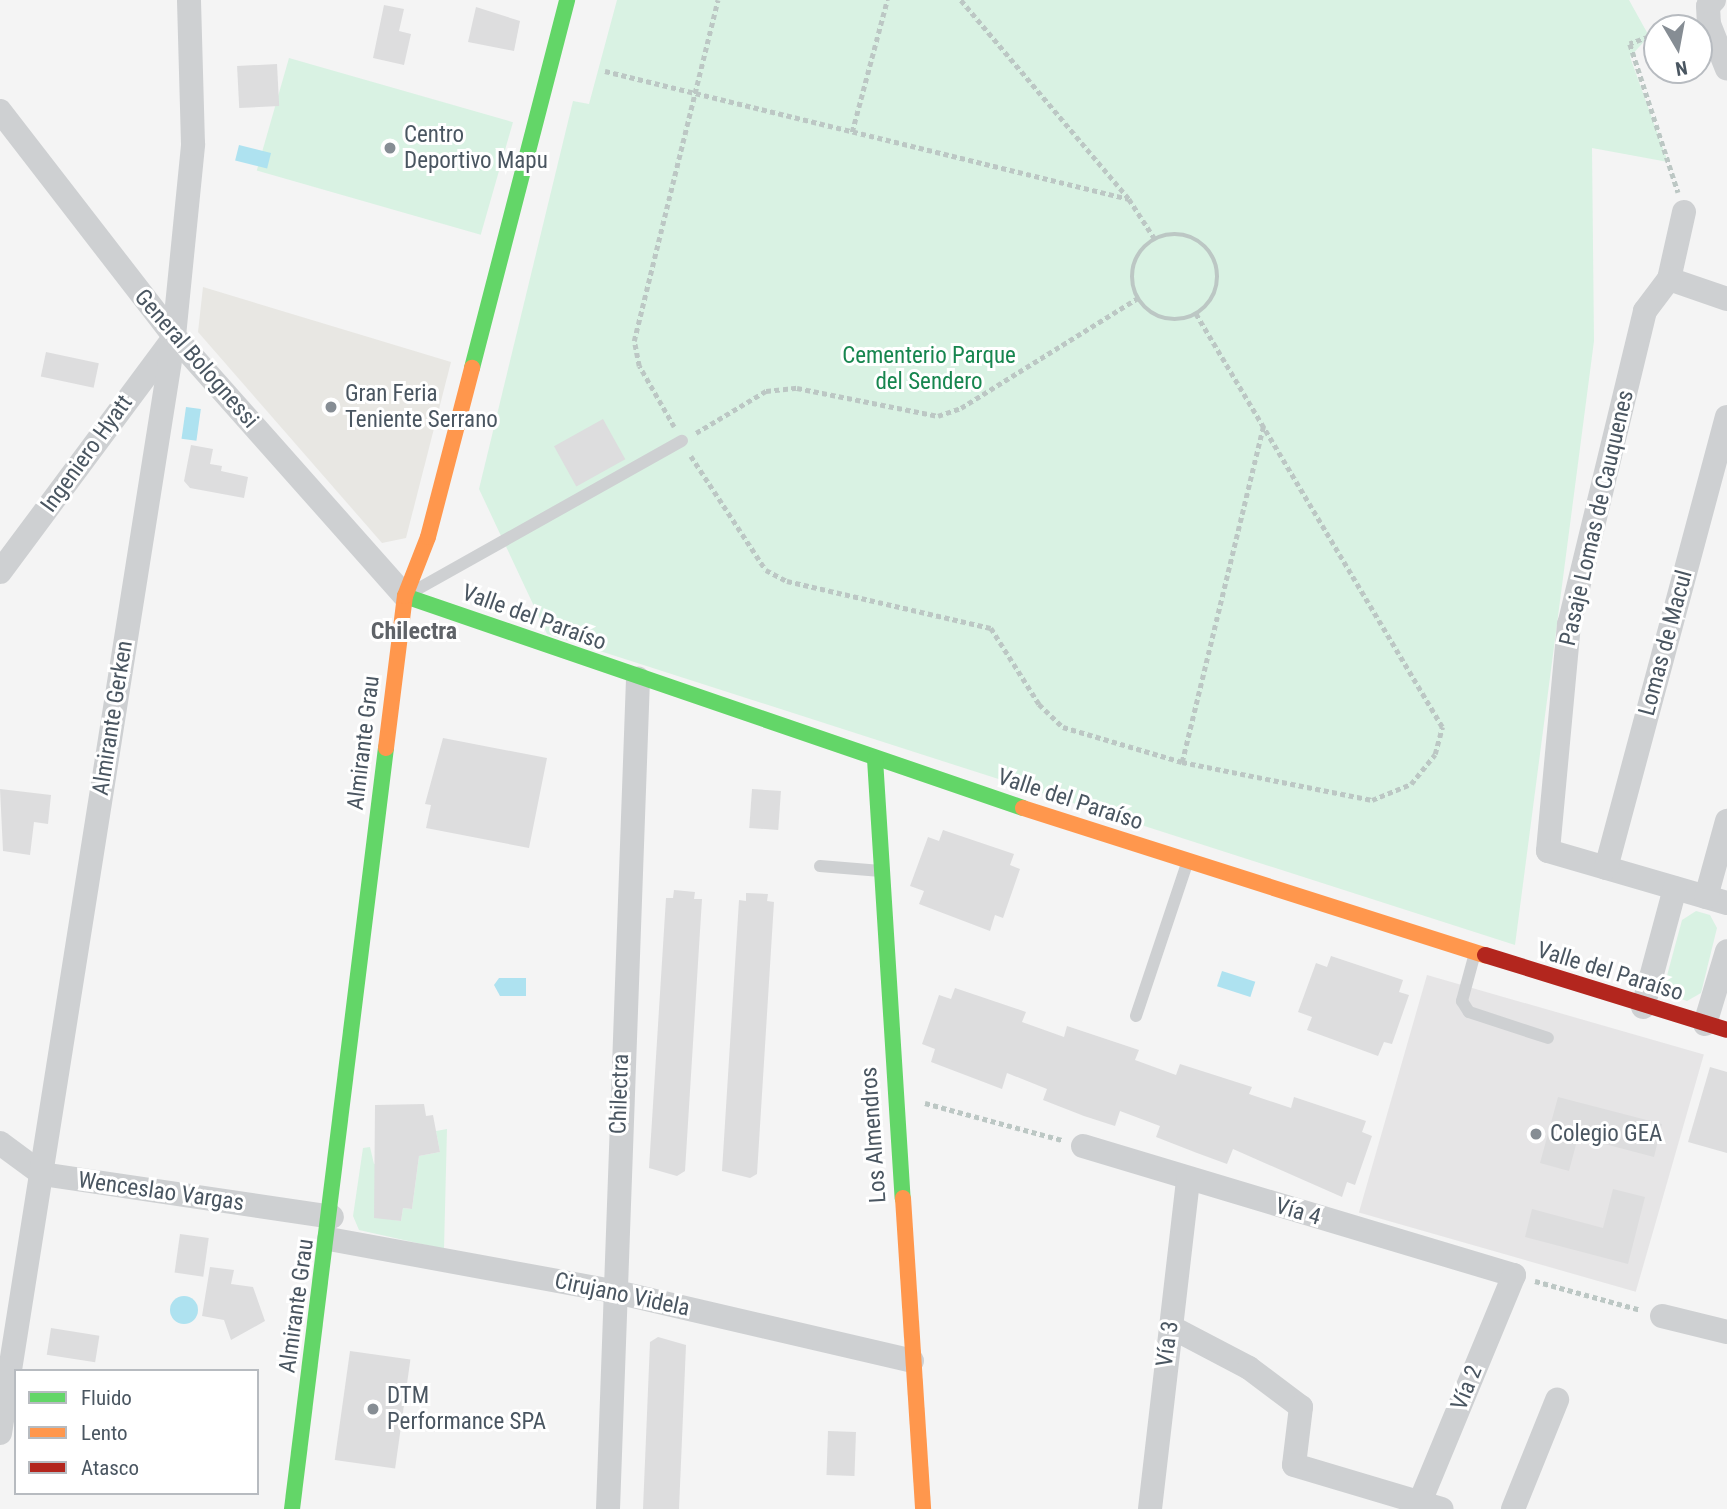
<!DOCTYPE html>
<meta charset="utf-8">
<style>
body{margin:0}
#map{position:relative;width:1727px;height:1509px;overflow:hidden;background:#f4f4f4;font-family:"Roboto Condensed",sans-serif}
div>[style]{position:absolute}
.commercial>*{inset:0;background:#e8e7e3}
.education>*{inset:0;background:#e6e5e6;transform-origin:0 0}
.green>*{inset:0;background:#d9f2e3;transform-origin:0 0}
.water>*{inset:0;background:#aee2f0;transform-origin:0 0}
.round{border-radius:50%}
.building>*{inset:0;background:#ddddde;transform-origin:0 0}
.path>*{height:4.5px;margin-top:-2.25px;transform-origin:0;background:repeating-linear-gradient(90deg,#bcc7c4 0 5px,transparent 0 8.5px)}
.path>.ring{margin:-2.25px;padding:0;box-sizing:content-box;background:none;border:4.5px solid #bcc7c4;border-radius:50%}
.lane>*{height:12px;margin:-6px;padding:0 6px;transform-origin:6px;border-radius:6px;background:#ced0d2}
.street>*{height:24px;margin:-12px;padding:0 12px;transform-origin:12px;border-radius:12px;background:#ced0d2}
.fast>*{height:16px;margin:-8px;padding:0 8px;transform-origin:8px;border-radius:8px;background:#63d668}
.slow>*{height:16px;margin:-8px;padding:0 8px;transform-origin:8px;border-radius:8px;background:#ff974d}
.jam>*{height:16px;margin:-8px;padding:0 8px;transform-origin:8px;border-radius:8px;background:#b3261e}
.dots>*{width:19px;height:19px;translate:-50% -50%;box-sizing:border-box;border:4px solid #fff;border-radius:50%}
span{translate:-50% -50%;white-space:nowrap;text-align:center;line-height:1.15;-webkit-text-stroke:6px #fff;paint-order:stroke}
.poi-label{font-size:23px;color:#4a5661}
.left{translate:0 -50%;text-align:left}
.park-label{font-size:23px;color:#17864f}
.street-label{font-size:23px;color:#4a5661}
.neighbourhood-label{font-size:24px;color:#5f6368;font-weight:700}
.legend{position:absolute;left:14px;top:1369px;width:245px;height:126px;box-sizing:border-box;background:#fff;border:2px solid #b7bbc0;margin:0;padding:9px 12px;list-style:none;font-size:21px;color:#4a5661}
.legend li{display:flex;align-items:center;gap:14px;height:35px}
.legend b{width:35px;border:2px solid #b7bbc0}
.north{position:absolute;left:1643px;top:14px;width:70px;height:70px;box-sizing:border-box;background:#fff;border:2px solid #b7bbc0;border-radius:50%;rotate:170deg;font-size:19px;font-weight:700;line-height:28px;text-align:center;color:#4a5661}
.north::after{content:'';display:block;margin:auto;width:24px;height:32px;background:#868d94;clip-path:polygon(50% 0,100% 100%,50% 72%,0 100%)}
</style>
<div id="map">
<div class="commercial">
<i style="clip-path:polygon(203px 287px,451px 362px,406px 538px,382px 543px,198px 332px)"></i>
</div>
<div class="education">
<i style="left:1427px;top:975px;width:288px;height:247px;rotate:16deg"></i>
</div>
<div class="green">
<i style="clip-path:polygon(617px 0,1629px 0,1649px 36px,1630px 57px,1668px 162px,1592px 148px,1594px 341px,1515px 945px,547px 634px,479px 489px,573px 101px,589px 104px)"></i>
<i style="left:289px;top:58px;width:233px;height:117px;rotate:16deg"></i>
<i style="clip-path:polygon(1696px 911px,1710px 915px,1717px 928px,1701px 993px,1687px 1001px,1672px 996px,1665px 983px,1682px 920px)"></i>
<i style="clip-path:polygon(447px 1129px,444px 1249px,359px 1230px,353px 1216px,363px 1148px,370px 1147px,374px 1164px,381px 1163px,374px 1217px,401px 1221px,403px 1208px,412px 1209px,419px 1156px,440px 1152px,436px 1131px)"></i>
</div>
<div class="water">
<i style="left:239px;top:145px;width:33px;height:16px;rotate:14deg"></i>
<i style="left:186px;top:407px;width:15px;height:32px;rotate:8deg"></i>
<i style="left:1222px;top:971px;width:35px;height:16px;rotate:18deg"></i>
<i style="clip-path:polygon(499px 978px,526px 978px,526px 996px,500px 996px,494px 985px)"></i>
<i class="round" style="left:170px;top:1296px;width:28px;height:28px"></i>
</div>
<div class="building">
<i style="clip-path:polygon(384px 5px,404px 9px,399px 31px,411px 34px,404px 65px,373px 58px)"></i>
<i style="clip-path:polygon(476px 7px,520px 21px,514px 51px,468px 42px)"></i>
<i style="left:277px;top:64px;width:42px;height:40px;rotate:87deg"></i>
<i style="left:46px;top:352px;width:54px;height:25px;rotate:12deg"></i>
<i style="left:603px;top:419px;width:46px;height:56px;rotate:61deg"></i>
<i style="clip-path:polygon(191px 445px,213px 449px,210px 464px,222px 466px,221px 471px,248px 477px,244px 498px,190px 488px,184px 481px)"></i>
<i style="clip-path:polygon(443px 738px,547px 758px,529px 848px,426px 828px,431px 805px,425px 804px)"></i>
<i style="clip-path:polygon(0 789px,51px 795px,48px 824px,34px 822px,30px 855px,3px 851px)"></i>
<i style="left:752px;top:789px;width:29px;height:39px;rotate:4deg"></i>
<i style="clip-path:polygon(943px 830px,1014px 854px,1010px 865px,1020px 869px,1003px 918px,995px 915px,990px 931px,919px 904px,924px 891px,910px 886px,928px 837px,939px 841px)"></i>
<i style="clip-path:polygon(674px 890px,695px 892px,694px 899px,702px 899px,685px 1171px,677px 1176px,649px 1168px,666px 898px,673px 898px)"></i>
<i style="clip-path:polygon(746px 893px,768px 894px,767px 901px,774px 902px,757px 1174px,750px 1178px,722px 1171px,739px 900px,746px 901px)"></i>
<i style="clip-path:polygon(1331px 956px,1403px 980px,1399px 992px,1409px 995px,1392px 1044px,1384px 1042px,1378px 1056px,1307px 1030px,1312px 1017px,1298px 1012px,1316px 963px,1327px 967px)"></i>
<i style="clip-path:polygon(955px 988px,1026px 1012px,1022px 1022px,1064px 1037px,1067px 1026px,1139px 1050px,1135px 1060px,1176px 1075px,1180px 1064px,1252px 1087px,1249px 1094px,1291px 1108px,1294px 1097px,1366px 1121px,1362px 1132px,1372px 1136px,1355px 1185px,1347px 1182px,1342px 1197px,1233px 1149px,1227px 1164px,1197px 1153px,1156px 1137px,1160px 1126px,1120px 1111px,1115px 1126px,1084px 1116px,1043px 1100px,1047px 1089px,1007px 1073px,1002px 1089px,931px 1062px,935px 1049px,922px 1044px,939px 995px,951px 999px)"></i>
<i style="clip-path:polygon(1710px 1067px,1727px 1072px,1727px 1153px,1688px 1142px)"></i>
<i style="clip-path:polygon(1558px 1097px,1662px 1124px,1654px 1157px,1578px 1137px,1569px 1171px,1540px 1163px)"></i>
<i style="clip-path:polygon(424px 1104px,426px 1116px,433px 1115px,440px 1152px,419px 1156px,412px 1209px,403px 1208px,401px 1221px,374px 1218px,375px 1105px)"></i>
<i style="clip-path:polygon(1613px 1189px,1645px 1197px,1628px 1264px,1525px 1237px,1532px 1209px,1603px 1228px)"></i>
<i style="left:180px;top:1234px;width:29px;height:39px;rotate:8deg"></i>
<i style="clip-path:polygon(210px 1267px,234px 1270px,231px 1284px,253px 1287px,265px 1321px,231px 1340px,224px 1320px,202px 1316px)"></i>
<i style="left:51px;top:1328px;width:49px;height:27px;rotate:9deg"></i>
<i style="clip-path:polygon(658px 1337px,686px 1345px,679px 1509px,643px 1509px,650px 1342px)"></i>
<i style="left:350px;top:1351px;width:61px;height:110px;rotate:8deg"></i>
<i style="left:828px;top:1431px;width:28px;height:44px;rotate:2deg"></i>
</div>
<div class="path">
<i style="left:961px;top:0;width:260px;rotate:49.8deg"></i>
<i style="left:1129px;top:199px;width:48px;rotate:57deg"></i>
<i style="left:1674px;top:28px;width:12px;rotate:-20deg"></i>
<i style="left:1657px;top:34px;width:29px;rotate:160deg"></i>
<i style="left:1630px;top:44px;width:156px;rotate:72deg"></i>
<i style="left:605px;top:71px;width:539px;rotate:13.73deg"></i>
<i style="left:852px;top:132px;width:137px;rotate:-75.1deg"></i>
<i class="ring" style="left:1132px;top:234px;width:81.5px;height:81.5px"></i>
<i style="left:674px;top:427px;width:70px;rotate:-119.8deg"></i>
<i style="left:639px;top:366px;width:25px;rotate:-101deg"></i>
<i style="left:634px;top:341px;width:351px;rotate:-76.2deg"></i>
<i style="left:696px;top:433px;width:82px;rotate:-31deg"></i>
<i style="left:766px;top:391px;width:31px;rotate:-6deg"></i>
<i style="left:797px;top:388px;width:144px;rotate:11.2deg"></i>
<i style="left:938px;top:416px;width:24px;rotate:-19deg"></i>
<i style="left:961px;top:408px;width:208px;rotate:-31.9deg"></i>
<i style="left:691px;top:456px;width:136px;rotate:56.7deg"></i>
<i style="left:766px;top:570px;width:24px;rotate:28deg"></i>
<i style="left:787px;top:581px;width:209px;rotate:13deg"></i>
<i style="left:991px;top:628px;width:90px;rotate:57.7deg"></i>
<i style="left:1039px;top:704px;width:33px;rotate:44deg"></i>
<i style="left:1063px;top:727px;width:124px;rotate:16.4deg"></i>
<i style="left:1182px;top:762px;width:194px;rotate:11.3deg"></i>
<i style="left:1372px;top:800px;width:42px;rotate:-22.3deg"></i>
<i style="left:1411px;top:784px;width:38px;rotate:-51deg"></i>
<i style="left:1435px;top:754px;width:28px;rotate:-75deg"></i>
<i style="left:1442px;top:727px;width:481px;rotate:-120.8deg"></i>
<i style="left:1182px;top:762px;width:346px;rotate:-76.4deg"></i>
<i style="left:925px;top:1103px;width:142px;rotate:15.1deg"></i>
<i style="left:1535px;top:1281px;width:110px;rotate:15.3deg"></i>
</div>
<div class="lane">
<i style="left:416px;top:590px;width:305px;rotate:-29.3deg"></i>
<i style="left:820px;top:866px;width:61px;rotate:4.7deg"></i>
<i style="left:1475px;top:953px;width:50px;rotate:105.2deg"></i>
<i style="left:1462px;top:1001px;width:13px;rotate:58deg"></i>
<i style="left:1469px;top:1012px;width:83px;rotate:18.2deg"></i>
<i style="left:1136px;top:1016px;width:160px;rotate:-71.5deg"></i>
</div>
<div class="street">
<i style="left:1714px;top:0;width:8px;rotate:135deg"></i>
<i style="left:1708px;top:6px;width:18px;rotate:87deg"></i>
<i style="left:1709px;top:24px;width:48px;rotate:68.2deg"></i>
<i style="left:0;top:111px;width:284px;rotate:52.3deg"></i>
<i style="left:174px;top:336px;width:348px;rotate:48.4deg"></i>
<i style="left:1684px;top:212px;width:69px;rotate:102.6deg"></i>
<i style="left:1669px;top:279px;width:61px;rotate:19deg"></i>
<i style="left:1669px;top:279px;width:40px;rotate:127deg"></i>
<i style="left:1645px;top:311px;width:322px;rotate:103.6deg"></i>
<i style="left:1569px;top:624px;width:228px;rotate:95.3deg"></i>
<i style="left:1548px;top:851px;width:186px;rotate:16.2deg"></i>
<i style="left:0;top:572px;width:289px;rotate:-53.4deg"></i>
<i style="left:1606px;top:868px;width:467px;rotate:-75deg"></i>
<i style="left:1706px;top:897px;width:79px;rotate:-74.6deg"></i>
<i style="left:1643px;top:1007px;width:123px;rotate:-74.9deg"></i>
<i style="left:1705px;top:1024px;width:76px;rotate:-73.2deg"></i>
<i style="left:0;top:1143px;width:52px;rotate:36.4deg"></i>
<i style="left:42px;top:1174px;width:293px;rotate:8.4deg"></i>
<i style="left:1083px;top:1146px;width:450px;rotate:16.7deg"></i>
<i style="left:1514px;top:1275px;width:246px;rotate:112.5deg"></i>
<i style="left:329px;top:1239px;width:288px;rotate:10.4deg"></i>
<i style="left:612px;top:1291px;width:308px;rotate:13.1deg"></i>
<i style="left:1662px;top:1316px;width:67px;rotate:13.8deg"></i>
<i style="left:1171px;top:1327px;width:88px;rotate:27.7deg"></i>
<i style="left:1249px;top:1368px;width:65px;rotate:36.9deg"></i>
<i style="left:1301px;top:1407px;width:58px;rotate:96.9deg"></i>
<i style="left:1294px;top:1465px;width:154px;rotate:16.6deg"></i>
<i style="left:0;top:1433px;width:1111px;rotate:-80.99deg"></i>
<i style="left:174px;top:336px;width:193px;rotate:-84.3deg"></i>
<i style="left:193px;top:144px;width:144px;rotate:-91.6deg"></i>
<i style="left:608px;top:1509px;width:831px;rotate:-87.93deg"></i>
<i style="left:1150px;top:1509px;width:332px;rotate:-83.4deg"></i>
<i style="left:1513px;top:1509px;width:118px;rotate:-68deg"></i>
</div>
<div class="fast">
<i style="left:472px;top:368px;width:380px;rotate:-75.5deg"></i>
<i style="left:405px;top:596px;width:653px;rotate:18.93deg"></i>
<i style="left:875px;top:759px;width:440px;rotate:86.4deg"></i>
<i style="left:292px;top:1509px;width:767px;rotate:-82.96deg"></i>
</div>
<div class="slow">
<i style="left:386px;top:748px;width:153px;rotate:-82.9deg"></i>
<i style="left:405px;top:596px;width:63px;rotate:-68.7deg"></i>
<i style="left:428px;top:537px;width:175px;rotate:-75.4deg"></i>
<i style="left:1023px;top:808px;width:485px;rotate:17.7deg"></i>
<i style="left:903px;top:1198px;width:312px;rotate:86.3deg"></i>
</div>
<div class="jam">
<i style="left:1485px;top:955px;width:253px;rotate:17.2deg"></i>
</div>
<div class="dots">
<i style="left:390px;top:148px;background:#868d94"></i>
<i style="left:331px;top:407px;background:#868d94"></i>
<i style="left:1536px;top:1134px;background:#868d94"></i>
<i style="left:373px;top:1409px;background:#868d94"></i>
</div>
<div class="poi-label">
<span class="left" style="left:404px;top:148px">Centro<br>Deportivo Mapu</span>
<span class="left" style="left:345px;top:407px">Gran Feria<br>Teniente Serrano</span>
<span class="left" style="left:1550px;top:1134px">Colegio GEA</span>
<span class="left" style="left:387px;top:1409px">DTM<br>Performance SPA</span>
</div>
<div class="park-label">
<span style="left:929px;top:369px">Cementerio Parque<br>del Sendero</span>
</div>
<div class="street-label">
<span style="left:196px;top:359px;rotate:49deg">General Bolognessi</span>
<span style="left:87px;top:454px;rotate:-54deg">Ingeniero Hyatt</span>
<span style="left:1597px;top:518px;rotate:-77deg">Pasaje Lomas de Cauquenes</span>
<span style="left:534px;top:618px;rotate:20deg">Valle del Paraíso</span>
<span style="left:1666px;top:643px;rotate:-75deg">Lomas de Macul</span>
<span style="left:113px;top:718px;rotate:-81deg">Almirante Gerken</span>
<span style="left:364px;top:743px;rotate:-83deg">Almirante Grau</span>
<span style="left:1070px;top:800px;rotate:18deg">Valle del Paraíso</span>
<span style="left:1610px;top:972px;rotate:17deg">Valle del Paraíso</span>
<span style="left:620px;top:1094px;rotate:-88deg">Chilectra</span>
<span style="left:874px;top:1135px;rotate:-94deg">Los Almendros</span>
<span style="left:161px;top:1192px;rotate:8deg">Wenceslao Vargas</span>
<span style="left:1298px;top:1212px;rotate:16deg">Vía 4</span>
<span style="left:622px;top:1295px;rotate:12deg">Cirujano Videla</span>
<span style="left:297px;top:1306px;rotate:-82deg">Almirante Grau</span>
<span style="left:1168px;top:1344px;rotate:-82deg">Vía 3</span>
<span style="left:1467px;top:1388px;rotate:-68deg">Vía 2</span>
</div>
<div class="neighbourhood-label">
<span style="left:414px;top:632px">Chilectra</span>
</div>
<ul class="legend">
<li><b style="height:9px;background:#63d668"></b>Fluido</li>
<li><b style="height:9px;background:#ff974d"></b>Lento</li>
<li><b style="height:9px;background:#b3261e"></b>Atasco</li>
</ul>
<div class="north">N</div>
</div>
